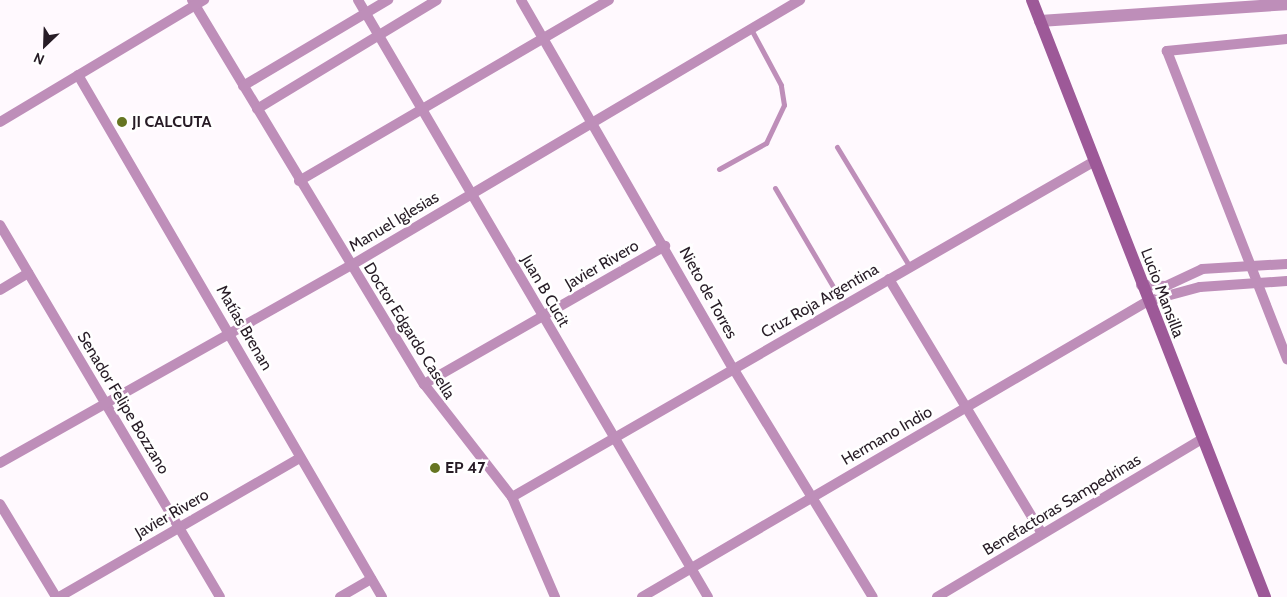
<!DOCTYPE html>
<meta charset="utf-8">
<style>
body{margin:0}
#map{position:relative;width:1287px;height:597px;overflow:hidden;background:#fff9fe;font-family:Cabin,sans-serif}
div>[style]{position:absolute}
.service>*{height:5px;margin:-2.5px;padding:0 2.5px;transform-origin:2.5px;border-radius:2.5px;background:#be8eb9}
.minor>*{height:10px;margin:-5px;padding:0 5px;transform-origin:5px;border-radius:5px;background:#be8eb9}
.tertiary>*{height:12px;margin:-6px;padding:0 6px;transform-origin:6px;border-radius:6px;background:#be8eb9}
.secondary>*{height:12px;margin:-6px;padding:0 6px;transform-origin:6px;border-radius:6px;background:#9d5998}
.dots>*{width:14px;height:14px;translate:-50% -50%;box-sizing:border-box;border:2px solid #fff;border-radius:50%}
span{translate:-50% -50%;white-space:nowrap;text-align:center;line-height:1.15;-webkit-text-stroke:5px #fff;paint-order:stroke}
.poi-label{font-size:16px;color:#271c26;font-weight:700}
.left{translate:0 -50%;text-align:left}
.street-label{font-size:16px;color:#271c26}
.north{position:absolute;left:20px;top:20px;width:50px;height:50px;-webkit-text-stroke:4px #fff;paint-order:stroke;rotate:204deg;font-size:14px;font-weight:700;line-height:20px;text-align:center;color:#271c26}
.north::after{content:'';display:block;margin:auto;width:18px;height:22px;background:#271c26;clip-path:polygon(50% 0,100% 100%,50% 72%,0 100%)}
</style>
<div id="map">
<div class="service">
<i style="left:837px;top:147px;width:140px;rotate:58.7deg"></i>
<i style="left:719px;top:169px;width:54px;rotate:-29deg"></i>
<i style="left:766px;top:143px;width:42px;rotate:-64.7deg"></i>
<i style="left:784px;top:105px;width:20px;rotate:-99deg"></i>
<i style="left:781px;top:85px;width:64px;rotate:-118.2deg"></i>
<i style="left:775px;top:188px;width:136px;rotate:59.5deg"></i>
</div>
<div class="minor">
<i style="left:192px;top:0;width:449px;rotate:58.9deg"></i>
<i style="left:424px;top:384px;width:143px;rotate:52.1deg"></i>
<i style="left:512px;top:497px;width:109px;rotate:66.7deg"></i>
<i style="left:358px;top:0;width:692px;rotate:59.62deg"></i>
<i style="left:521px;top:0;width:425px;rotate:60.1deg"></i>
<i style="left:733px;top:368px;width:268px;rotate:58.6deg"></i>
<i style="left:1287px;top:39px;width:121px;rotate:174.3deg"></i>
<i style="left:1167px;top:51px;width:331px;rotate:68.7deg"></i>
<i style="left:78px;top:75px;width:604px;rotate:59.78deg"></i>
<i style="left:243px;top:86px;width:169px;rotate:-30.7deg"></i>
<i style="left:257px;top:109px;width:210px;rotate:-31.2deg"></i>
<i style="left:0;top:122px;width:238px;rotate:-30.9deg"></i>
<i style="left:299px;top:181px;width:359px;rotate:-30.3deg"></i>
<i style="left:0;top:225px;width:432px;rotate:59.4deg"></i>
<i style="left:889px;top:279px;width:297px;rotate:59deg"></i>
<i style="left:1141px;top:285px;width:25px;rotate:2deg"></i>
<i style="left:1166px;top:286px;width:40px;rotate:-25deg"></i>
<i style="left:1202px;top:269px;width:85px;rotate:-3.4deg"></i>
<i style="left:0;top:290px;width:33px;rotate:-31deg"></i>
<i style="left:424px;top:384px;width:278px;rotate:-29.8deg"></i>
<i style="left:0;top:463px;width:402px;rotate:-29.4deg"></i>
<i style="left:350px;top:266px;width:523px;rotate:-30.59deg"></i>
<i style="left:512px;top:497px;width:671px;rotate:-29.97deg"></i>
<i style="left:0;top:504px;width:109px;rotate:58.9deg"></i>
<i style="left:59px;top:597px;width:278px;rotate:-30deg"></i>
<i style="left:340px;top:597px;width:36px;rotate:-30deg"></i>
<i style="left:642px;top:597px;width:586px;rotate:-30.33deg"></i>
<i style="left:1148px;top:301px;width:54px;rotate:-15.1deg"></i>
<i style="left:1200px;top:287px;width:87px;rotate:-3.9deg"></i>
<i style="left:937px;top:597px;width:309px;rotate:-30.8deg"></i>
</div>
<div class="tertiary">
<i style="left:1040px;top:21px;width:248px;rotate:-3.9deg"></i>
</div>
<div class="secondary">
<i style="left:1032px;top:0;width:641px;rotate:68.68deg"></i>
</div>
<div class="dots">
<i style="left:122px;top:122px;background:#667522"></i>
<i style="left:435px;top:468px;background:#667522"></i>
</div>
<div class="poi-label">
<span class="left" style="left:132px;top:122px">JI CALCUTA</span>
<span class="left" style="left:445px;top:468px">EP 47</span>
</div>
<div class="street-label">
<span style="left:394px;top:222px;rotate:-31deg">Manuel Iglesias</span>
<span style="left:602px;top:265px;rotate:-30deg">Javier Rivero</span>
<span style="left:545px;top:291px;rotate:60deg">Juan B Cucit</span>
<span style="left:708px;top:293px;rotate:61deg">Nieto de Torres</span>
<span style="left:1162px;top:293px;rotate:69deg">Lucio Mansilla</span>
<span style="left:820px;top:301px;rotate:-30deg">Cruz Roja Argentina</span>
<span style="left:244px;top:328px;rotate:60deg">Matías Brenan</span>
<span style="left:409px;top:331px;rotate:58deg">Doctor Edgardo Casella</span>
<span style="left:123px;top:403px;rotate:59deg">Senador Felipe Bozzano</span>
<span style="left:887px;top:436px;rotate:-30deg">Hermano Indio</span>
<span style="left:1062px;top:505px;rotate:-31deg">Benefactoras Sampedrinas</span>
<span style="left:172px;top:514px;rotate:-30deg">Javier Rivero</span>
</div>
<div class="north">N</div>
</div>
